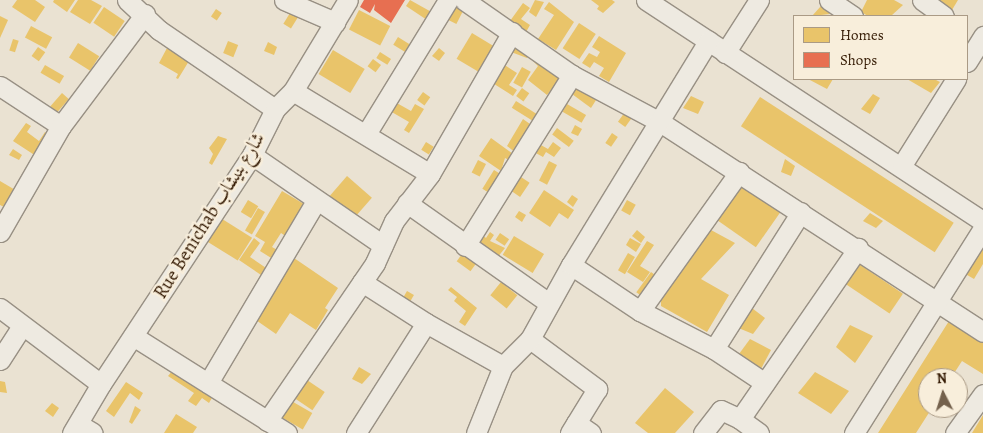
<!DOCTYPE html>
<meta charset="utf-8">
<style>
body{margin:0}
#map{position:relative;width:983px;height:433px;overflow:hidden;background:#eae2d2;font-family:Alegreya,Amiri,serif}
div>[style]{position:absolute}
.homes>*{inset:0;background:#e9c46a;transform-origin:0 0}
.shops>*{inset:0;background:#e76f51}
.roads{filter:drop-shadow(1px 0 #989084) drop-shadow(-1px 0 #989084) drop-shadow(0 1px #989084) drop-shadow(0 -1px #989084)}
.minor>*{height:19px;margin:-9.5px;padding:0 9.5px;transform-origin:9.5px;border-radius:9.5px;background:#eeeae1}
span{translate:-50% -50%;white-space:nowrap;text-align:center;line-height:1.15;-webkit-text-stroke:5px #f8eedb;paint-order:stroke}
.street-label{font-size:19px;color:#351b04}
.legend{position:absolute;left:793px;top:15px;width:175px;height:65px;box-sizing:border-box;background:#f8eedb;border:1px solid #aa9a85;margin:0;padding:6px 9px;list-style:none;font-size:15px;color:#351b04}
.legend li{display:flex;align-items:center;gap:10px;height:25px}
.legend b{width:25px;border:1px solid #aa9a85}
.north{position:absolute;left:918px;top:368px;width:50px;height:50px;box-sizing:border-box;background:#f8eedb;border:1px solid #aa9a85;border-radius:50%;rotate:355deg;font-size:14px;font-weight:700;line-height:20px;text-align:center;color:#351b04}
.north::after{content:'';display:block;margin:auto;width:18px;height:22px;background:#74614c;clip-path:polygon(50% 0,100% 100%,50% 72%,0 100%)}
</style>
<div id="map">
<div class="homes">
<i style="clip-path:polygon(17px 0,35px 0,45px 7px,35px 22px,12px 7px)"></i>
<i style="clip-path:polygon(54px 0,75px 0,67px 12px,53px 2px)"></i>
<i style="clip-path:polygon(78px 0,91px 0,102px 6px,90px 24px,70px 12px)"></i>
<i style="clip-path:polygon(410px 0,435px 14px,430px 22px,406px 6px)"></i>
<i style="clip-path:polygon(535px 0,544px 2px,536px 17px,529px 12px)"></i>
<i style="clip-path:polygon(591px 0,612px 0,615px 2px,603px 13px,597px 9px,599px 6px)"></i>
<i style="clip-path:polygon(867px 0,894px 0,903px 5px,891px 16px,868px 16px,861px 12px)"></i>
<i style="clip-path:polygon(932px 0,958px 0,949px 15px)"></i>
<i style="clip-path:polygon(549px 2px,574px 22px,556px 50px,538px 39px,554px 15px,544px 9px)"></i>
<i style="left:457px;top:3px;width:9px;height:19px;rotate:27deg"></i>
<i style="clip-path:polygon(523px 3px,530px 8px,521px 19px,530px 25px,526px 32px,510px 21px)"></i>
<i style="left:295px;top:5px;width:9px;height:22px;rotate:32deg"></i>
<i style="clip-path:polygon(821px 6px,830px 14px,812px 16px)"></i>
<i style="left:104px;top:7px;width:25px;height:19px;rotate:34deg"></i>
<i style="left:216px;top:9px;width:7px;height:9px;rotate:34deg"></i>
<i style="left:359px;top:10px;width:35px;height:22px;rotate:27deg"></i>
<i style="clip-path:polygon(0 16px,8px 20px,0 38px)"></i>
<i style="left:579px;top:23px;width:20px;height:30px;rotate:33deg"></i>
<i style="left:31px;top:26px;width:24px;height:13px;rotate:28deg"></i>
<i style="left:472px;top:33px;width:27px;height:30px;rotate:31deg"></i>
<i style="clip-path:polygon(599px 36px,626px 53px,609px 82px,599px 76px,604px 68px,594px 62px,590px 68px,582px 63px,589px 53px,597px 57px,600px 52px,592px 47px)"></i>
<i style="left:398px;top:37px;width:15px;height:9px;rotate:32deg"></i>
<i style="left:13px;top:39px;width:6px;height:12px;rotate:18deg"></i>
<i style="left:228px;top:41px;width:11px;height:13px;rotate:22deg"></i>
<i style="clip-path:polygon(518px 41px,532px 51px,527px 58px,511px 52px)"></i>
<i style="clip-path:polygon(268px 42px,277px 47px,274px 55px,264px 51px)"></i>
<i style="left:78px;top:43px;width:25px;height:17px;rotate:32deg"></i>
<i style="left:38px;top:47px;width:9px;height:11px;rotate:36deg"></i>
<i style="clip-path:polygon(167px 48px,189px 61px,178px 79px,176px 78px,178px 74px,159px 63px)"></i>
<i style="clip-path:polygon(439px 48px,445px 53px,439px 61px,432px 56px)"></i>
<i style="left:333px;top:50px;width:37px;height:28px;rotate:31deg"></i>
<i style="left:380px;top:52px;width:13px;height:7px;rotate:32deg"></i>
<i style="clip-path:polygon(535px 58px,561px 78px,547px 95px,528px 80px,538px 66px,533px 61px)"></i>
<i style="left:373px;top:59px;width:10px;height:9px;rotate:37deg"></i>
<i style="clip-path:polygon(503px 64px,517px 73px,509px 85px,517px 90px,513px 96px,491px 82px)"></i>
<i style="left:45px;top:65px;width:22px;height:9px;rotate:30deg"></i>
<i style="left:522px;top:67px;width:10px;height:18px;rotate:29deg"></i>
<i style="clip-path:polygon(808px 79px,833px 79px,827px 89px)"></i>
<i style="clip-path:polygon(907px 79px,934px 79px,940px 82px,931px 93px)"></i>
<i style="clip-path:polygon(577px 86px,598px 97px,591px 108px,572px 94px)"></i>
<i style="left:522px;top:88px;width:9px;height:10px;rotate:36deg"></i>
<i style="left:423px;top:92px;width:9px;height:10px;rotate:36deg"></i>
<i style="left:62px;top:93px;width:9px;height:18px;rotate:41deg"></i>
<i style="clip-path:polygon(873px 94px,880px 98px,870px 114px,861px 109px)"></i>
<i style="clip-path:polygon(691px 96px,704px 102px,698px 114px,683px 108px)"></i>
<i style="left:760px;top:97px;width:231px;height:35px;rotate:33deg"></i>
<i style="left:516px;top:101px;width:25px;height:8px;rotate:32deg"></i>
<i style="clip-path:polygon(395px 102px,411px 111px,415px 104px,424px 109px,409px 133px,404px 130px,409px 122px,390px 111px)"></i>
<i style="left:567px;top:104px;width:22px;height:9px;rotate:30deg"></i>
<i style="left:625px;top:112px;width:9px;height:12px;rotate:36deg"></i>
<i style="clip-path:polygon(523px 119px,530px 124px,526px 130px,530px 133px,516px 153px,507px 146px)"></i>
<i style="clip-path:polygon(26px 123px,31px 126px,27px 132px,39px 141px,45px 132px,52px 138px,39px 158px,13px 141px)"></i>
<i style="clip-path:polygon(575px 125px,582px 129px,578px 136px,571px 133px)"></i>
<i style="left:557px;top:128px;width:21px;height:8px;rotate:37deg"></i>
<i style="left:612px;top:133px;width:7px;height:12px;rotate:34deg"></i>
<i style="clip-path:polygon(218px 136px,227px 139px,212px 165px,209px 163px,213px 154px,209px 148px)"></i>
<i style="clip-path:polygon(491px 138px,513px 154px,509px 160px,505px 158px,501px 171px,479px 156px)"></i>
<i style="left:426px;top:142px;width:9px;height:9px;rotate:32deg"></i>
<i style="clip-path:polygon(553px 142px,561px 148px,554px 157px,546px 152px,543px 157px,534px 152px,539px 144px,548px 149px)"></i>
<i style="clip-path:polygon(13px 149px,22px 155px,19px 160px,9px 155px)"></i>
<i style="clip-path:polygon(785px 159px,795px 166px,791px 176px,781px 172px)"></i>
<i style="left:478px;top:160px;width:9px;height:14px;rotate:27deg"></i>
<i style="left:549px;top:161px;width:9px;height:22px;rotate:27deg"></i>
<i style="left:494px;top:170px;width:9px;height:22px;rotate:32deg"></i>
<i style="left:518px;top:175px;width:14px;height:17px;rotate:34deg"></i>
<i style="left:347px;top:176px;width:33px;height:30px;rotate:41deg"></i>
<i style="clip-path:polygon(0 181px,17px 191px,6px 208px,0 205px)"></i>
<i style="left:742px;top:185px;width:47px;height:43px;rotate:35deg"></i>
<i style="clip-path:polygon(544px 190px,574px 210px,568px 219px,559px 213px,550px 227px,529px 213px)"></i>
<i style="clip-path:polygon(282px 191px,309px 207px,290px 239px,281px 233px,272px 247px,281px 252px,276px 261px,260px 251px,265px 242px,255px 236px)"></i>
<i style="clip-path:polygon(572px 195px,578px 199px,573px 207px,567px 202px)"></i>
<i style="left:248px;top:200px;width:12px;height:14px;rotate:31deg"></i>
<i style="left:627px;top:200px;width:10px;height:12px;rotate:29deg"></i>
<i style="left:258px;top:208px;width:8px;height:26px;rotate:30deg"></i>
<i style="clip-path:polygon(519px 211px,526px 215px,522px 222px,515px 217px)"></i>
<i style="clip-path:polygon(870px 213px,883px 221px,876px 228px,863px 221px)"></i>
<i style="left:219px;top:217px;width:39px;height:27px;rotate:32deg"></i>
<i style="clip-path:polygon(637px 230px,645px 237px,641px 243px,632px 236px)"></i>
<i style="clip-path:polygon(711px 230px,735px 243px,701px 279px,729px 295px,707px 332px,661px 306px,661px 292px)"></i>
<i style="clip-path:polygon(490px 232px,494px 235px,490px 241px,505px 248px,497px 258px,475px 242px,481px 234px,486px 238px)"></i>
<i style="left:500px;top:233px;width:11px;height:8px;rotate:34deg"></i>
<i style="left:514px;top:236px;width:35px;height:22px;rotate:31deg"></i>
<i style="clip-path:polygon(254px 238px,260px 243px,250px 257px,269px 270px,264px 277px,239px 260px)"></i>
<i style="clip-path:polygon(630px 238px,641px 244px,636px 252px,626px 245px)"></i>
<i style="clip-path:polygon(647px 241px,654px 245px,640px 266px,650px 272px,643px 282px,627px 272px)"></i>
<i style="clip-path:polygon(983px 244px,983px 264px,974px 279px,962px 272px)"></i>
<i style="left:628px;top:253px;width:8px;height:20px;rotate:30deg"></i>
<i style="left:462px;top:254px;width:17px;height:9px;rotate:36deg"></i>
<i style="clip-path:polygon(294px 258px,338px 288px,325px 308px,328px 310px,316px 330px,290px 313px,276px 334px,253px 318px)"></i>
<i style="left:859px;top:264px;width:53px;height:24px;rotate:34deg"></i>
<i style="left:651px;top:272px;width:9px;height:25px;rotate:36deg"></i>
<i style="left:501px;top:282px;width:21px;height:17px;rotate:39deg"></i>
<i style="clip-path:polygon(451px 287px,477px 308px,465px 326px,459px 322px,466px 311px,454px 301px,457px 297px,448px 290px)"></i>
<i style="left:407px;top:291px;width:8px;height:11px;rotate:30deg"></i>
<i style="clip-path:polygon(748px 305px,765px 318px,753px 334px,736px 327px)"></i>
<i style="clip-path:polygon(949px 321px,983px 342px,983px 374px,962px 361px,951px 378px,928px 378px,928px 408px,932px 408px,916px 433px,878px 433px)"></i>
<i style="clip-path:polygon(850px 325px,873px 336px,855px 363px,836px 347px)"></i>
<i style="clip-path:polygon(750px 339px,771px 350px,761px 369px,739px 354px)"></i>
<i style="clip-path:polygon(359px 367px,371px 374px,362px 384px,352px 379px)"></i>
<i style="clip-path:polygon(173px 370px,213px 396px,209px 403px,202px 398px,196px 406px,188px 401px,194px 393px,168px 376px)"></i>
<i style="clip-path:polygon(815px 372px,849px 391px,831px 414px,798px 393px)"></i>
<i style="left:304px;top:378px;width:25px;height:22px;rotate:34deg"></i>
<i style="clip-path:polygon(0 381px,5px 382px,7px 393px,0 392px)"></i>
<i style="clip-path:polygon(126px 382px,143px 393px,139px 400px,130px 393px,114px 417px,106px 411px)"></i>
<i style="clip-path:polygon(665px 388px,694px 412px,675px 433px,648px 433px,635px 423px)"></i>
<i style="left:288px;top:399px;width:28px;height:19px;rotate:30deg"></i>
<i style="clip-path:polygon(52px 403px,59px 408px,53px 417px,45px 411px)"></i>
<i style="clip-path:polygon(135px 406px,141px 410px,132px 424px,129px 422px)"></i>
<i style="clip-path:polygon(176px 414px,197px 427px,193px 433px,164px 433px)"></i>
<i style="clip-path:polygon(983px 415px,983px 433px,972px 433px)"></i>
</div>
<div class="shops">
<i style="clip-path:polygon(364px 0,405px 0,391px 23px,374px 10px,375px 4px,370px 13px,360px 7px)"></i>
</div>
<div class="roads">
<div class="minor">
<i style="left:127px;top:0;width:44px;rotate:43.2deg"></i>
<i style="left:159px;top:30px;width:140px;rotate:34.3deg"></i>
<i style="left:284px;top:0;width:56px;rotate:23.3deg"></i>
<i style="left:464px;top:0;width:131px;rotate:34.8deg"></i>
<i style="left:572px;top:75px;width:100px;rotate:28.1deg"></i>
<i style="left:660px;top:122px;width:385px;rotate:33deg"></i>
<i style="left:646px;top:0;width:403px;rotate:33.3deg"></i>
<i style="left:829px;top:0;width:29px;rotate:34deg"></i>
<i style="left:922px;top:0;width:27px;rotate:36deg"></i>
<i style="left:725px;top:53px;width:63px;rotate:-57.3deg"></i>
<i style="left:967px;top:62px;width:31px;rotate:-58deg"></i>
<i style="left:0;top:86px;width:73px;rotate:33.3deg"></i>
<i style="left:61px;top:126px;width:140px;rotate:-53.1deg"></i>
<i style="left:293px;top:91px;width:160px;rotate:31.2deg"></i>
<i style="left:366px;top:134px;width:157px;rotate:-58.5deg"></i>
<i style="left:252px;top:155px;width:159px;rotate:34.5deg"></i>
<i style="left:902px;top:165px;width:102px;rotate:-57.9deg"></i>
<i style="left:407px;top:203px;width:174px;rotate:35.2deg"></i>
<i style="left:0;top:232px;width:122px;rotate:-60.1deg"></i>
<i style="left:465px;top:246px;width:202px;rotate:-58deg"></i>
<i style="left:571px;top:265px;width:83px;rotate:33.7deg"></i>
<i style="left:640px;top:311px;width:83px;rotate:27.2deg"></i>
<i style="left:714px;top:349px;width:61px;rotate:33.7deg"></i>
<i style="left:362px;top:282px;width:76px;rotate:32.6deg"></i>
<i style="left:426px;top:323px;width:88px;rotate:29.2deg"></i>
<i style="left:0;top:308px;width:126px;rotate:37deg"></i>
<i style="left:640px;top:311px;width:171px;rotate:-54.5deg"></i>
<i style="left:133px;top:336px;width:182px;rotate:32.2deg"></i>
<i style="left:530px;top:339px;width:84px;rotate:36.7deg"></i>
<i style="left:597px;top:389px;width:52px;rotate:121.5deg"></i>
<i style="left:714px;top:349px;width:162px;rotate:-57.6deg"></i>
<i style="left:0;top:360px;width:40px;rotate:-57.1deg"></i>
<i style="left:208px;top:383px;width:212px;rotate:-59.3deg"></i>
<i style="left:267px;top:421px;width:191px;rotate:-55.6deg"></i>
<i style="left:375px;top:263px;width:46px;rotate:-65.7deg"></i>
<i style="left:394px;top:221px;width:59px;rotate:-52.5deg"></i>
<i style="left:430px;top:174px;width:164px;rotate:-60deg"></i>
<i style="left:576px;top:423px;width:18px;rotate:34deg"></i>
<i style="left:78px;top:424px;width:17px;rotate:31deg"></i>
<i style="left:72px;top:433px;width:57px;rotate:-59.4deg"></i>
<i style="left:101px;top:384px;width:274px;rotate:-56.6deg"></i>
<i style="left:252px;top:155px;width:51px;rotate:-63.4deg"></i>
<i style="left:275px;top:109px;width:25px;rotate:-45deg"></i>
<i style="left:293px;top:91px;width:106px;rotate:-58.9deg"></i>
<i style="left:356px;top:433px;width:130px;rotate:-57.5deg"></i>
<i style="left:476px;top:433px;width:72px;rotate:-68.1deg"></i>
<i style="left:503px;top:366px;width:38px;rotate:-45deg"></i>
<i style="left:530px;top:339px;width:85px;rotate:-61deg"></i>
<i style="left:571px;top:265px;width:263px;rotate:-58.5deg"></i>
<i style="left:703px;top:433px;width:29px;rotate:-52deg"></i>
<i style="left:721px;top:410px;width:21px;rotate:25deg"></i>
<i style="left:759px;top:433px;width:24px;rotate:-144deg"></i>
<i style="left:740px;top:419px;width:208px;rotate:-55.4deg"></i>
<i style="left:854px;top:433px;width:242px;rotate:-57.8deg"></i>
<i style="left:955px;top:433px;width:48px;rotate:-54.3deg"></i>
</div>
</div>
<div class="street-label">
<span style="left:210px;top:216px;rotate:-58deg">Rue Benichab شارع بنيشاب</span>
</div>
<ul class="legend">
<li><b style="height:14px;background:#e9c46a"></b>Homes</li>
<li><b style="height:14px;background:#e76f51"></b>Shops</li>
</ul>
<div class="north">N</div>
</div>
